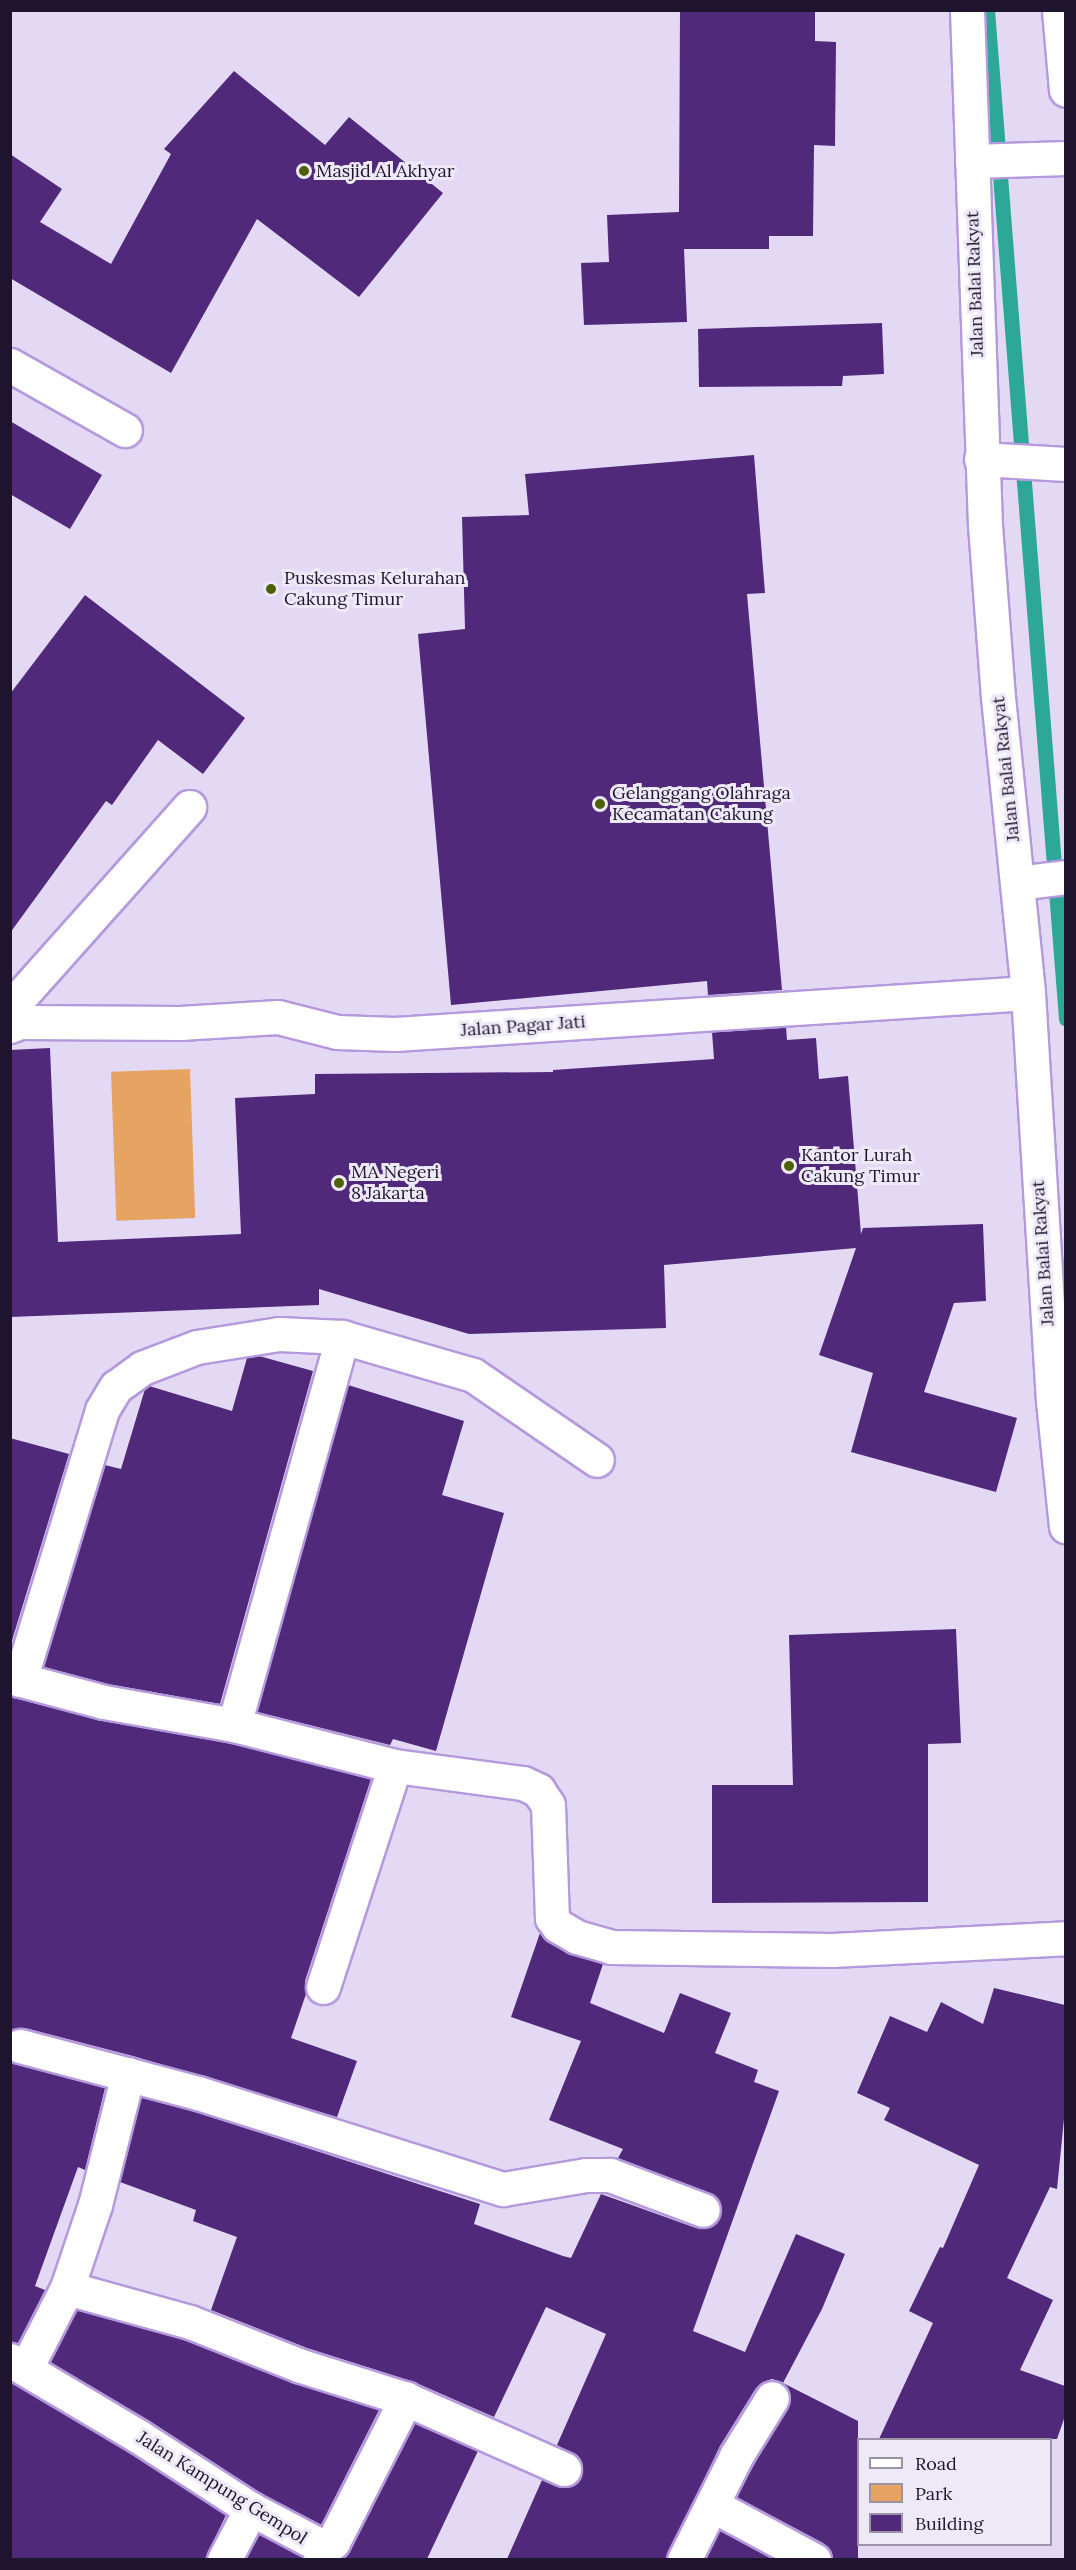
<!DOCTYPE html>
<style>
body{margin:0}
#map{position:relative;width:1076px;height:2570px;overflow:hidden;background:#e3d9f5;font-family:Lora,serif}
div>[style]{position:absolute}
.green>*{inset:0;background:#e7a362;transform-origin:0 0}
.stream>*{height:15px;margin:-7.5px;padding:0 7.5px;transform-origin:7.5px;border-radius:7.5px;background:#2ca798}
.building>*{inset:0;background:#50297a}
.roads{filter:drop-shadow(2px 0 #b499dc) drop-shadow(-2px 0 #b499dc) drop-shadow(0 2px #b499dc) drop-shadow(0 -2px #b499dc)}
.minor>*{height:33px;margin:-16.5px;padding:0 16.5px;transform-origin:16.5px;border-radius:16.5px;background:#fff}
.dots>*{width:16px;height:16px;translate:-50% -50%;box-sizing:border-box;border:3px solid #eee9f7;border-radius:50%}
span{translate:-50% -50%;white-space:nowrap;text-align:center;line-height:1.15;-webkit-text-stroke:6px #eee9f7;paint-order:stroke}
.poi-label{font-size:18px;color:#1f142d}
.left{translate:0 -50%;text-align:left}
.street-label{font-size:18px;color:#1f142d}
.frame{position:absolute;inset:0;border:12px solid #1f142d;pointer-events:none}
.legend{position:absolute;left:857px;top:2438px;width:195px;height:108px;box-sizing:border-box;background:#eee9f7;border:2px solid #9b94a6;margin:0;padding:8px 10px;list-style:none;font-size:18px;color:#1f142d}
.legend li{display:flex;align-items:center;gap:12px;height:30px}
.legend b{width:30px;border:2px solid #9b94a6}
</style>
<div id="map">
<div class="green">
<i style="left:190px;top:1069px;width:149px;height:79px;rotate:88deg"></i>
</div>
<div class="stream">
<i style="left:987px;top:10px;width:1012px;rotate:85.52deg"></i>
</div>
<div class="building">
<i style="clip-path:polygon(680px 10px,815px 10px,815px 41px,836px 42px,835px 146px,814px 145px,813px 236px,769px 236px,769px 249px,684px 249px,687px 322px,584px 325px,581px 263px,609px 262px,607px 215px,679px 212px)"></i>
<i style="clip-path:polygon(234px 71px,325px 145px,349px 117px,443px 193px,359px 297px,257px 219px,171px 373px,10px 278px,10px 154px,62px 189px,40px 222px,111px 264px,171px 154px,164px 149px)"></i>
<i style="clip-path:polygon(882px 323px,884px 374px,843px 376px,842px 386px,699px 387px,698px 329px)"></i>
<i style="clip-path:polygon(10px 421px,102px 475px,70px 529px,10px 494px)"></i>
<i style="clip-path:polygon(754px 455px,765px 593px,747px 594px,782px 990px,708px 995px,707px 981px,451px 1005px,418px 634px,465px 629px,462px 517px,529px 515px,525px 474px)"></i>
<i style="clip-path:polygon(85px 595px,245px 718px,203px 774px,158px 740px,112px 805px,106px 801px,10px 933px,10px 694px)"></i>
<i style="clip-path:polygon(786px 1027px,787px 1040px,816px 1038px,819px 1079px,848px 1076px,861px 1234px,863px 1228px,983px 1224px,986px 1301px,954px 1303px,924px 1392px,1017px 1418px,996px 1492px,851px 1452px,873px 1373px,819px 1355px,856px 1248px,664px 1265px,666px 1328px,469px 1334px,319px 1289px,319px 1305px,10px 1317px,10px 1050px,50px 1048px,58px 1242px,241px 1234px,235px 1098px,315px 1094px,315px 1074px,553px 1072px,553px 1070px,714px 1059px,712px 1032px)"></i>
<i style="clip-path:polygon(259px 1356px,313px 1371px,220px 1704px,108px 1684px,44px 1667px,105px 1465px,121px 1469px,145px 1389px,149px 1386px,232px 1411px,247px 1358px)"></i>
<i style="clip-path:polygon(348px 1385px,464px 1421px,442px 1495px,504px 1513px,436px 1751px,393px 1739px,390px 1745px,257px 1712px)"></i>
<i style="clip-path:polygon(10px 1438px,69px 1454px,10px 1647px)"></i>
<i style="clip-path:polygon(956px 1629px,961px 1743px,928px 1744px,928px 1902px,712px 1903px,712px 1785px,793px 1785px,789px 1635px)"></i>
<i style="clip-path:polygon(10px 1697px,101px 1720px,230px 1743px,371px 1779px,305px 1981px,306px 1994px,291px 2038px,357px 2061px,337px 2117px,133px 2056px,25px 2028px,10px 2030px)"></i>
<i style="clip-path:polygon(540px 1933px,548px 1942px,568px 1953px,603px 1964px,590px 2003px,664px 2033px,680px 1993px,731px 2013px,715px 2053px,758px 2070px,754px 2082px,779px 2091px,693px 2331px,745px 2352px,796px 2234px,845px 2254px,822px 2309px,783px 2383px,858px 2421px,858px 2559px,833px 2559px,830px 2551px,823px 2543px,736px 2497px,791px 2399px,789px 2390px,782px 2382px,772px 2379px,763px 2382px,756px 2388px,720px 2446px,666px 2559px,507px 2559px,542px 2480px,565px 2488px,575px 2484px,581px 2476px,583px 2466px,579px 2458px,557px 2445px,606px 2334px,546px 2307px,494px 2417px,414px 2382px,307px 2348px,211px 2310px,237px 2237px,193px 2221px,196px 2210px,120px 2182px,141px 2097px,193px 2111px,480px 2204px,474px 2224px,563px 2256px,571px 2258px,601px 2194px,696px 2228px,705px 2229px,714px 2225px,720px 2217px,722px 2208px,718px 2199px,710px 2193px,618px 2158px,623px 2149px,549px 2120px,581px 2041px,511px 2017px)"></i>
<i style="clip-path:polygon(994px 1988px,1065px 2005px,1065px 2109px,1057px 2189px,1050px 2187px,1007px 2278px,1053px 2300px,1020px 2370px,1065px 2386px,1065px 2416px,1057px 2439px,879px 2439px,933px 2323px,909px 2311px,940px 2247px,943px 2248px,979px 2165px,884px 2120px,890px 2108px,857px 2093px,890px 2016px,927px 2032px,941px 2002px,983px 2024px)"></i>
<i style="clip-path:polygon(10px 2062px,105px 2088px,85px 2170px,78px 2167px,35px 2286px,45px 2290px,18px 2343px,10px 2341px)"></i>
<i style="clip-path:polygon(77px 2310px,184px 2340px,294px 2383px,379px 2410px,321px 2525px,260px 2493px,148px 2420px,50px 2362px)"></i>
<i style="clip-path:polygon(10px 2382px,128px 2452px,226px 2515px,205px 2559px,10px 2559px)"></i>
<i style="clip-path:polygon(415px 2423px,478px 2451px,427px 2559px,341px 2559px,350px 2551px)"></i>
<i style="clip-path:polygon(720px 2530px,774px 2559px,705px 2559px)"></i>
<i style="clip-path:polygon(259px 2534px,302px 2557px,302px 2559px,245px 2559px)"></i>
</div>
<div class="roads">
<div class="minor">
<i style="left:967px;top:10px;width:515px;rotate:88deg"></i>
<i style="left:985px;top:525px;width:172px;rotate:85.7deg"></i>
<i style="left:998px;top:697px;width:298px;rotate:84.2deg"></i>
<i style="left:1028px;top:993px;width:409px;rotate:86.5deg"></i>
<i style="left:1053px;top:1401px;width:126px;rotate:84.1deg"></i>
<i style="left:1059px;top:10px;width:80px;rotate:85deg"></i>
<i style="left:972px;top:161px;width:94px;rotate:-1.8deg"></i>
<i style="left:10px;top:365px;width:132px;rotate:29.5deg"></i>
<i style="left:981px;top:459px;width:85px;rotate:3.4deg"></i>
<i style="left:1017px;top:883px;width:49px;rotate:-7deg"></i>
<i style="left:11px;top:1007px;width:268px;rotate:-48.3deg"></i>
<i style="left:10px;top:1026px;width:11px;rotate:-22deg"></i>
<i style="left:20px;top:1022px;width:160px;rotate:0.4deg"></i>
<i style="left:180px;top:1023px;width:98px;rotate:-3.5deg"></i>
<i style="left:278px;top:1017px;width:61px;rotate:14.3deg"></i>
<i style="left:337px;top:1032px;width:58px;rotate:2deg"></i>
<i style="left:395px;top:1034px;width:634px;rotate:-3.71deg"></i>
<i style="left:10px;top:1677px;width:97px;rotate:14.9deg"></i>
<i style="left:104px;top:1702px;width:132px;rotate:10deg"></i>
<i style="left:234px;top:1725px;width:166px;rotate:14.3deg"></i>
<i style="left:395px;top:1766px;width:129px;rotate:7.6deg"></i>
<i style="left:523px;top:1783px;width:17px;rotate:25deg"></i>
<i style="left:538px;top:1790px;width:18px;rotate:56deg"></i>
<i style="left:548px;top:1805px;width:113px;rotate:88deg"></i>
<i style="left:552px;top:1918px;width:10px;rotate:53deg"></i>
<i style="left:558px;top:1926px;width:22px;rotate:30deg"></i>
<i style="left:577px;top:1937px;width:35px;rotate:16deg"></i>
<i style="left:611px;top:1947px;width:221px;rotate:0.8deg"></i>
<i style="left:832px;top:1950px;width:234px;rotate:-2.9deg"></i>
<i style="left:20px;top:1680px;width:282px;rotate:-73.1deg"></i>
<i style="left:102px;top:1410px;width:27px;rotate:-59deg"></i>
<i style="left:116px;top:1387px;width:32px;rotate:-36deg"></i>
<i style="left:142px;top:1368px;width:59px;rotate:-20.9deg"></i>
<i style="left:197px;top:1347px;width:83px;rotate:-9deg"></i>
<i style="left:279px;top:1334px;width:63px;rotate:2.7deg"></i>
<i style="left:342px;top:1337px;width:136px;rotate:16.2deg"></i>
<i style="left:473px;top:1375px;width:150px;rotate:34.4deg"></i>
<i style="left:234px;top:1725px;width:403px;rotate:-74.4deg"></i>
<i style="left:323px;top:1987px;width:232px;rotate:-72deg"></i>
<i style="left:20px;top:2046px;width:184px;rotate:14.8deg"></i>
<i style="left:198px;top:2093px;width:320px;rotate:17.5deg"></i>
<i style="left:503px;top:2189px;width:84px;rotate:-9.6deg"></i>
<i style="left:586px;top:2175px;width:24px"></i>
<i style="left:610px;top:2175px;width:99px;rotate:20.6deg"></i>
<i style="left:67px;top:2288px;width:128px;rotate:15.5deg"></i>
<i style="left:190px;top:2322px;width:119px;rotate:21.6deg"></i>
<i style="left:301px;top:2366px;width:110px;rotate:17.4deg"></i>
<i style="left:10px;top:2360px;width:149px;rotate:30.7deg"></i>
<i style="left:138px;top:2436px;width:135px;rotate:32.9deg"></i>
<i style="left:251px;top:2509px;width:84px;rotate:27.8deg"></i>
<i style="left:26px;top:2368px;width:90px;rotate:-62.9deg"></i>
<i style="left:67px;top:2288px;width:88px;rotate:-71.4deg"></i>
<i style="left:95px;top:2205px;width:135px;rotate:-75.9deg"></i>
<i style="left:712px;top:2505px;width:116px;rotate:28.3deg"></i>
<i style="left:224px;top:2560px;width:58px;rotate:-62.1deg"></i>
<i style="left:320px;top:2560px;width:13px;rotate:-67deg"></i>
<i style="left:325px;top:2548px;width:10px;rotate:-37deg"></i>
<i style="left:333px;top:2542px;width:161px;rotate:-63deg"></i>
<i style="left:406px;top:2399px;width:173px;rotate:23.9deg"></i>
<i style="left:684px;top:2560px;width:116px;rotate:-63.4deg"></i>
<i style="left:736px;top:2456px;width:68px;rotate:-58.2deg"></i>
</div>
</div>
<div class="dots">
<i style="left:304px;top:171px;background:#4d6109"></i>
<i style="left:271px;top:589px;background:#4d6109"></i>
<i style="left:600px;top:804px;background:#4d6109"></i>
<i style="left:789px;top:1166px;background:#4d6109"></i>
<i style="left:339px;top:1183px;background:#4d6109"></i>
</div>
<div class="poi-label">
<span class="left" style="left:316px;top:171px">Masjid Al Akhyar</span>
<span class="left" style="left:284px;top:589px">Puskesmas Kelurahan<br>Cakung Timur</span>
<span class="left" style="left:612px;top:804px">Gelanggang Olahraga<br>Kecamatan Cakung</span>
<span class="left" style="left:801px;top:1166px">Kantor Lurah<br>Cakung Timur</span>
<span class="left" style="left:351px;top:1183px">MA Negeri<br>8 Jakarta</span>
</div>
<div class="street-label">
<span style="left:975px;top:284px;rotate:-92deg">Jalan Balai Rakyat</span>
<span style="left:1006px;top:769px;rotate:-96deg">Jalan Balai Rakyat</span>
<span style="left:523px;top:1026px;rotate:-4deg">Jalan Pagar Jati</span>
<span style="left:1043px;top:1253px;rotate:-94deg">Jalan Balai Rakyat</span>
<span style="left:222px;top:2488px;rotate:32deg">Jalan Kampung Gempol</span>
</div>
<div class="frame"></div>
<ul class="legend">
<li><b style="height:8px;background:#fff"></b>Road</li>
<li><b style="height:16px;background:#e7a362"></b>Park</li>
<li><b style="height:16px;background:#50297a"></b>Building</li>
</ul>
</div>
